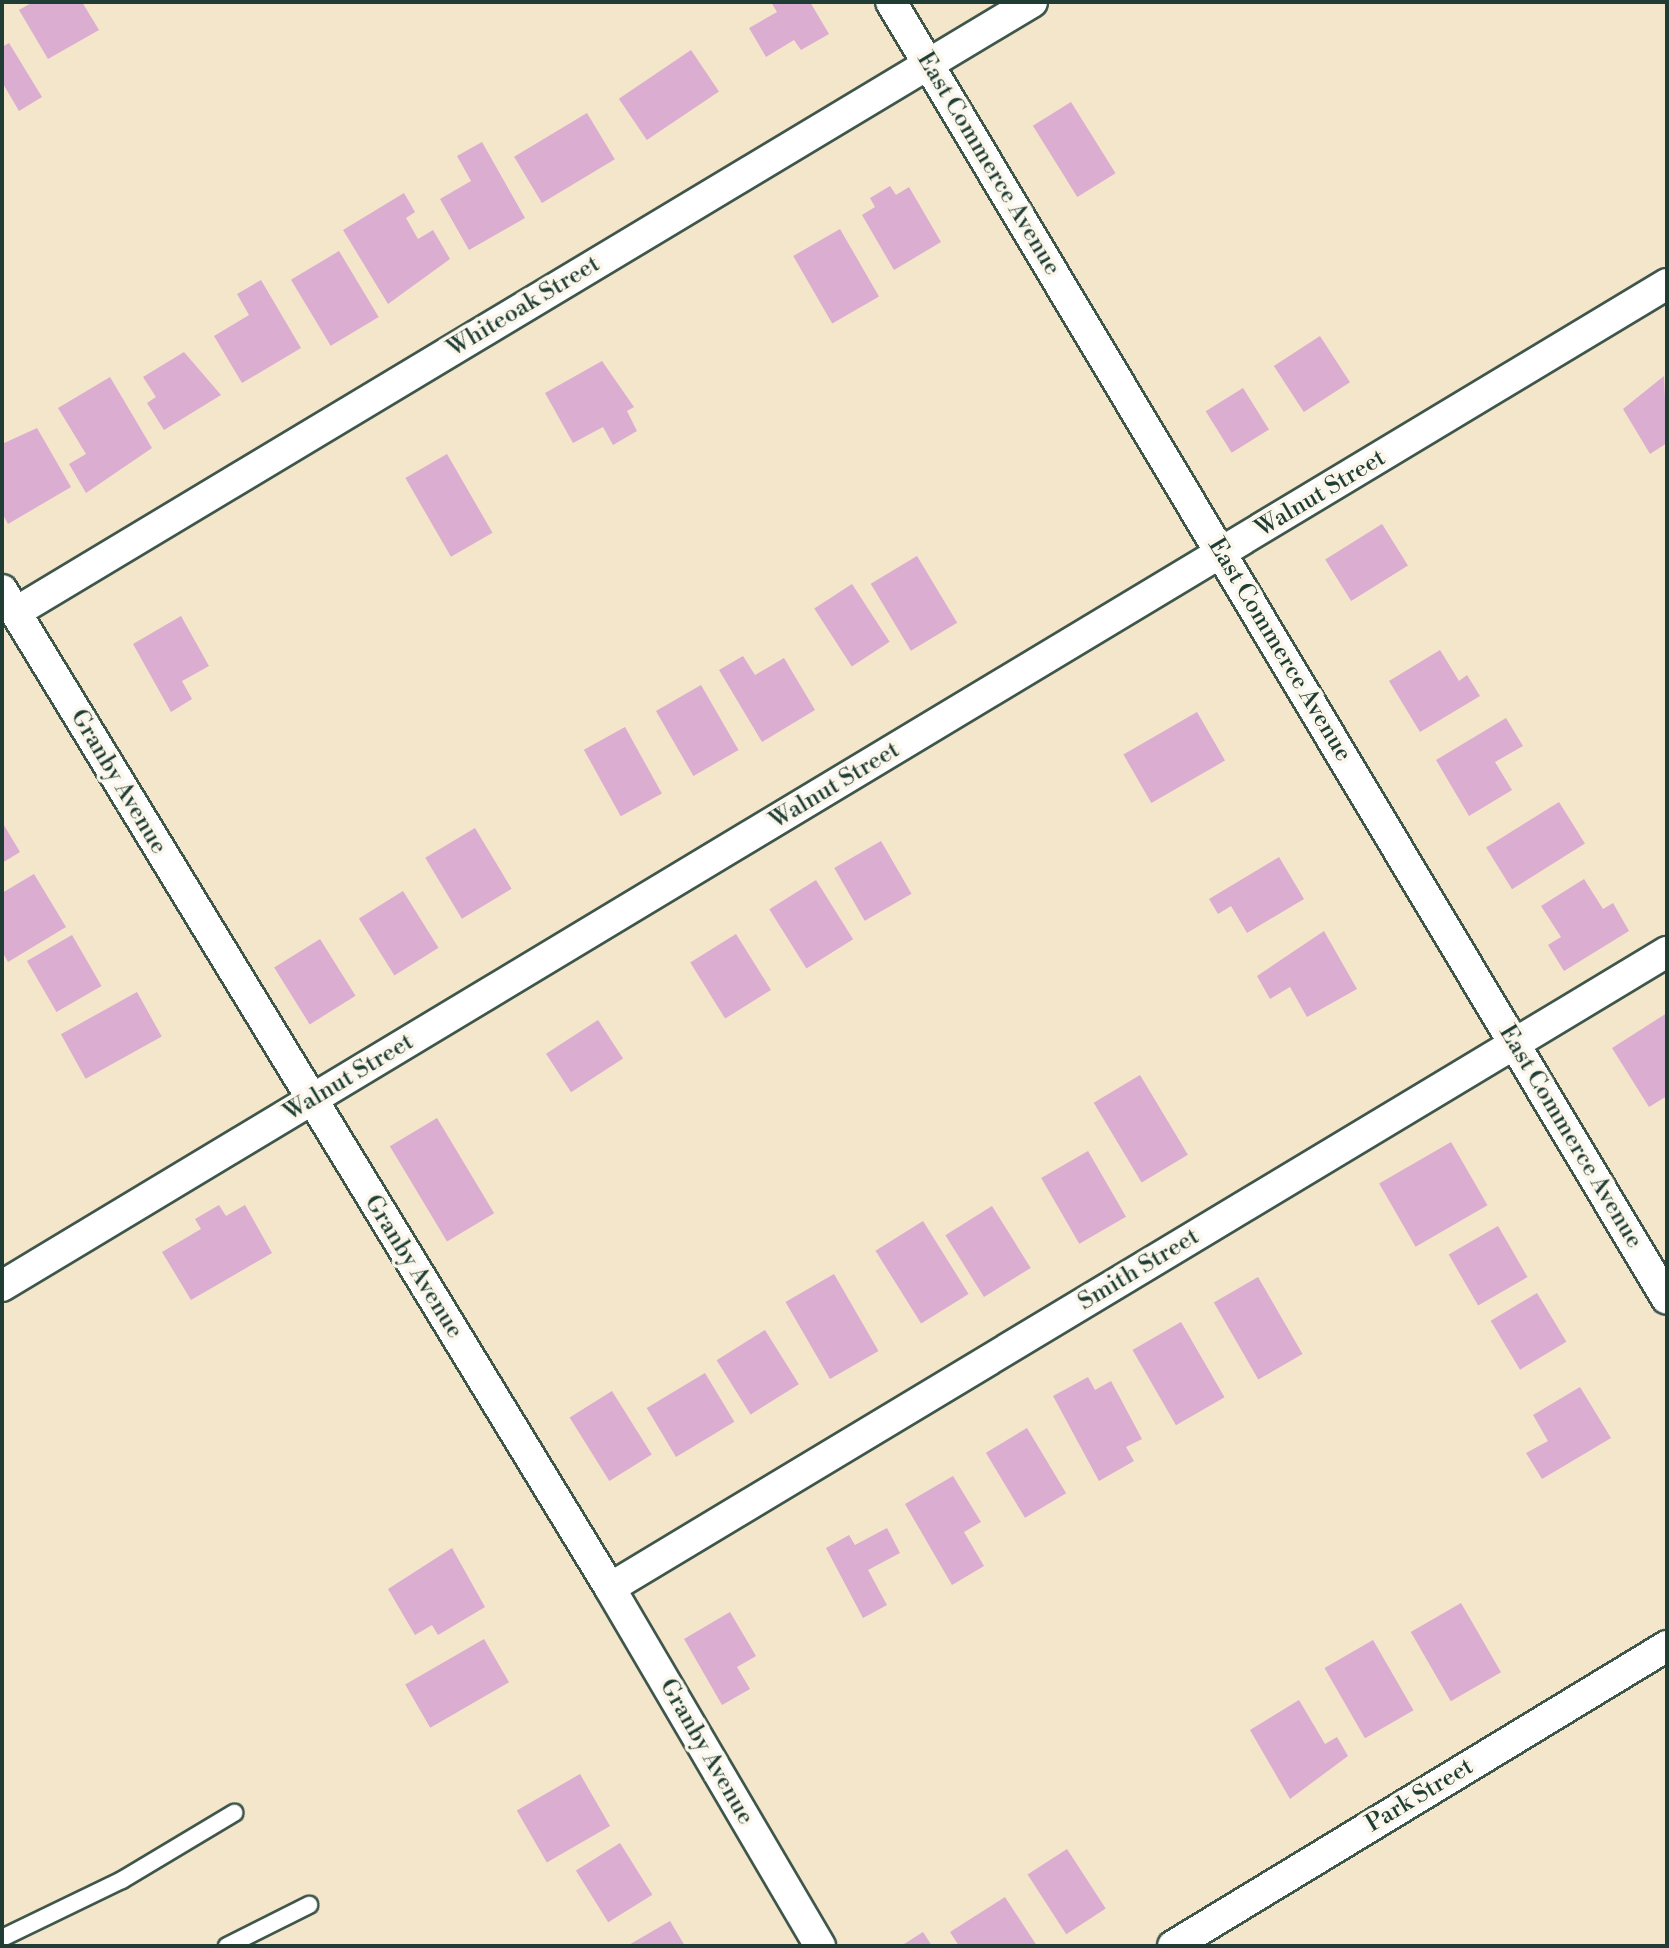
<!DOCTYPE html>
<style>
body{margin:0}
#map{position:relative;width:1669px;height:1948px;overflow:hidden;background:#f3e6cb;font-family:"Libre Bodoni",serif}
div>[style]{position:absolute}
.building>*{inset:0;background:#dbadd1;transform-origin:0 0}
.roads{filter:drop-shadow(2px 0 #3f564b) drop-shadow(-2px 0 #3f564b) drop-shadow(0 2px #3f564b) drop-shadow(0 -2px #3f564b)}
.service>*{height:16px;margin:-8px;padding:0 8px;transform-origin:8px;border-radius:8px;background:#fff}
.minor>*{height:30px;margin:-15px;padding:0 15px;transform-origin:15px;border-radius:15px;background:#fff}
span{translate:-50% -50%;white-space:nowrap;text-align:center;line-height:1.15;-webkit-text-stroke:7px #fbf7ec;paint-order:stroke}
.street-label{font-size:24px;color:#1f3d34}
.frame{position:absolute;inset:0;border:4px solid #1f3d34;pointer-events:none}
</style>
<div id="map">
<div class="building">
<i style="clip-path:polygon(33px 2px,82px 2px,99px 30px,48px 59px,19px 10px)"></i>
<i style="clip-path:polygon(771px 2px,810px 2px,829px 34px,801px 50px,794px 40px,766px 57px,749px 28px,777px 12px)"></i>
<i style="clip-path:polygon(9px 43px,42px 97px,19px 111px,2px 82px,2px 47px)"></i>
<i style="left:691px;top:50px;width:50px;height:87px;rotate:56deg"></i>
<i style="left:1071px;top:102px;width:84px;height:45px;rotate:58deg"></i>
<i style="left:587px;top:113px;width:54px;height:85px;rotate:59deg"></i>
<i style="clip-path:polygon(482px 142px,525px 218px,469px 250px,440px 199px,471px 181px,457px 156px)"></i>
<i style="clip-path:polygon(890px 186px,896px 195px,909px 187px,941px 242px,894px 270px,862px 215px,875px 207px,870px 198px)"></i>
<i style="clip-path:polygon(404px 193px,415px 212px,406px 218px,418px 239px,433px 230px,450px 259px,388px 304px,343px 230px)"></i>
<i style="left:840px;top:229px;width:78px;height:54px;rotate:60deg"></i>
<i style="left:339px;top:251px;width:77px;height:56px;rotate:59deg"></i>
<i style="clip-path:polygon(261px 280px,301px 348px,242px 383px,214px 336px,249px 315px,237px 294px)"></i>
<i style="left:1320px;top:336px;width:55px;height:55px;rotate:57deg"></i>
<i style="clip-path:polygon(184px 352px,221px 395px,164px 430px,147px 403px,156px 397px,143px 377px)"></i>
<i style="clip-path:polygon(602px 361px,634px 407px,627px 411px,637px 431px,613px 445px,603px 427px,573px 443px,545px 393px)"></i>
<i style="clip-path:polygon(1664px 376px,1667px 443px,1650px 454px,1623px 409px)"></i>
<i style="clip-path:polygon(110px 377px,152px 448px,86px 493px,69px 464px,86px 454px,58px 408px)"></i>
<i style="left:1243px;top:388px;width:49px;height:44px;rotate:58deg"></i>
<i style="clip-path:polygon(37px 428px,71px 487px,8px 524px,2px 513px,2px 444px)"></i>
<i style="left:447px;top:454px;width:91px;height:48px;rotate:60deg"></i>
<i style="left:1382px;top:524px;width:49px;height:67px;rotate:58deg"></i>
<i style="left:917px;top:556px;width:78px;height:54px;rotate:59deg"></i>
<i style="left:852px;top:584px;width:69px;height:45px;rotate:57deg"></i>
<i style="clip-path:polygon(181px 616px,209px 666px,182px 681px,192px 699px,171px 712px,133px 644px)"></i>
<i style="clip-path:polygon(1440px 650px,1459px 681px,1467px 675px,1480px 696px,1420px 732px,1389px 681px)"></i>
<i style="clip-path:polygon(743px 656px,755px 675px,784px 658px,815px 710px,762px 742px,719px 670px)"></i>
<i style="left:701px;top:685px;width:75px;height:52px;rotate:60deg"></i>
<i style="left:1197px;top:712px;width:56px;height:85px;rotate:60deg"></i>
<i style="clip-path:polygon(1506px 718px,1523px 746px,1495px 762px,1512px 790px,1469px 816px,1436px 760px)"></i>
<i style="left:625px;top:727px;width:76px;height:47px;rotate:61deg"></i>
<i style="left:1559px;top:802px;width:49px;height:86px;rotate:58deg"></i>
<i style="clip-path:polygon(2px 822px,20px 852px,2px 863px)"></i>
<i style="left:475px;top:828px;width:71px;height:58px;rotate:59deg"></i>
<i style="left:881px;top:841px;width:61px;height:54px;rotate:60deg"></i>
<i style="clip-path:polygon(1279px 857px,1304px 899px,1247px 933px,1231px 906px,1218px 914px,1209px 899px)"></i>
<i style="clip-path:polygon(34px 874px,66px 927px,8px 962px,2px 951px,2px 893px)"></i>
<i style="clip-path:polygon(1584px 879px,1603px 909px,1613px 903px,1629px 931px,1564px 971px,1548px 945px,1561px 937px,1541px 906px)"></i>
<i style="left:816px;top:880px;width:70px;height:55px;rotate:58deg"></i>
<i style="left:403px;top:891px;width:67px;height:52px;rotate:58deg"></i>
<i style="clip-path:polygon(1324px 931px,1357px 989px,1307px 1017px,1290px 987px,1270px 999px,1257px 976px)"></i>
<i style="left:736px;top:934px;width:66px;height:54px;rotate:58deg"></i>
<i style="left:72px;top:935px;width:59px;height:52px;rotate:60deg"></i>
<i style="left:320px;top:939px;width:67px;height:54px;rotate:58deg"></i>
<i style="left:137px;top:992px;width:51px;height:87px;rotate:61deg"></i>
<i style="clip-path:polygon(1667px 1013px,1667px 1096px,1649px 1107px,1612px 1048px)"></i>
<i style="left:598px;top:1020px;width:46px;height:62px;rotate:57deg"></i>
<i style="left:1140px;top:1075px;width:93px;height:54px;rotate:59deg"></i>
<i style="left:437px;top:1118px;width:111px;height:55px;rotate:59deg"></i>
<i style="left:1451px;top:1142px;width:73px;height:83px;rotate:60deg"></i>
<i style="left:1088px;top:1151px;width:76px;height:54px;rotate:60deg"></i>
<i style="clip-path:polygon(219px 1205px,226px 1216px,245px 1205px,272px 1253px,191px 1300px,162px 1252px,201px 1229px,195px 1219px)"></i>
<i style="left:992px;top:1206px;width:73px;height:55px;rotate:58deg"></i>
<i style="left:923px;top:1221px;width:86px;height:56px;rotate:58deg"></i>
<i style="left:1498px;top:1226px;width:59px;height:57px;rotate:60deg"></i>
<i style="left:834px;top:1274px;width:89px;height:56px;rotate:60deg"></i>
<i style="left:1258px;top:1277px;width:89px;height:51px;rotate:60deg"></i>
<i style="left:1537px;top:1293px;width:57px;height:54px;rotate:59deg"></i>
<i style="left:1181px;top:1322px;width:87px;height:56px;rotate:60deg"></i>
<i style="left:765px;top:1330px;width:64px;height:57px;rotate:58deg"></i>
<i style="left:705px;top:1373px;width:57px;height:68px;rotate:59deg"></i>
<i style="clip-path:polygon(1088px 1377px,1095px 1390px,1111px 1381px,1142px 1439px,1126px 1447px,1134px 1461px,1099px 1481px,1053px 1396px)"></i>
<i style="clip-path:polygon(1580px 1387px,1611px 1438px,1542px 1479px,1526px 1453px,1548px 1441px,1533px 1415px)"></i>
<i style="left:612px;top:1391px;width:75px;height:50px;rotate:58deg"></i>
<i style="left:1027px;top:1428px;width:76px;height:48px;rotate:59deg"></i>
<i style="clip-path:polygon(953px 1476px,981px 1522px,964px 1532px,984px 1566px,952px 1585px,905px 1504px)"></i>
<i style="clip-path:polygon(887px 1528px,900px 1553px,868px 1570px,887px 1605px,863px 1618px,826px 1548px,849px 1535px,855px 1545px)"></i>
<i style="clip-path:polygon(452px 1548px,485px 1607px,438px 1635px,432px 1625px,415px 1635px,388px 1589px)"></i>
<i style="left:1461px;top:1603px;width:80px;height:58px;rotate:60deg"></i>
<i style="clip-path:polygon(730px 1612px,756px 1656px,737px 1667px,750px 1689px,722px 1705px,684px 1639px)"></i>
<i style="left:484px;top:1639px;width:50px;height:91px;rotate:60deg"></i>
<i style="left:1373px;top:1640px;width:81px;height:56px;rotate:60deg"></i>
<i style="clip-path:polygon(1299px 1700px,1325px 1744px,1337px 1737px,1348px 1756px,1290px 1799px,1250px 1730px)"></i>
<i style="left:580px;top:1774px;width:60px;height:73px;rotate:60deg"></i>
<i style="left:620px;top:1843px;width:61px;height:52px;rotate:58deg"></i>
<i style="left:1067px;top:1849px;width:71px;height:47px;rotate:57deg"></i>
<i style="clip-path:polygon(1005px 1897px,1037px 1946px,959px 1946px,950px 1932px)"></i>
<i style="clip-path:polygon(670px 1921px,685px 1946px,627px 1946px)"></i>
<i style="clip-path:polygon(923px 1932px,932px 1946px,901px 1946px)"></i>
</div>
<div class="roads">
<div class="service">
<i style="left:2px;top:1938px;width:133px;rotate:-25.8deg"></i>
<i style="left:122px;top:1880px;width:131px;rotate:-30.9deg"></i>
<i style="left:227px;top:1946px;width:92px;rotate:-26.6deg"></i>
</div>
<div class="minor">
<i style="left:891px;top:2px;width:1511px;rotate:59.11deg"></i>
<i style="left:2px;top:590px;width:1169px;rotate:58.65deg"></i>
<i style="left:610px;top:1588px;width:415px;rotate:59.6deg"></i>
<i style="left:16px;top:612px;width:1185px;rotate:-30.98deg"></i>
<i style="left:2px;top:1286px;width:1943px;rotate:-31.04deg"></i>
<i style="left:610px;top:1588px;width:1234px;rotate:-31.04deg"></i>
<i style="left:1173px;top:1946px;width:578px;rotate:-31.27deg"></i>
</div>
</div>
<div class="street-label">
<span style="left:988px;top:164px;rotate:59deg">East Commerce Avenue</span>
<span style="left:524px;top:307px;rotate:-31deg">Whiteoak Street</span>
<span style="left:1321px;top:494px;rotate:-31deg">Walnut Street</span>
<span style="left:1279px;top:650px;rotate:59deg">East Commerce Avenue</span>
<span style="left:118px;top:782px;rotate:59deg">Granby Avenue</span>
<span style="left:835px;top:786px;rotate:-31deg">Walnut Street</span>
<span style="left:349px;top:1078px;rotate:-31deg">Walnut Street</span>
<span style="left:1570px;top:1137px;rotate:59deg">East Commerce Avenue</span>
<span style="left:413px;top:1267px;rotate:58deg">Granby Avenue</span>
<span style="left:1139px;top:1270px;rotate:-31deg">Smith Street</span>
<span style="left:706px;top:1752px;rotate:60deg">Granby Avenue</span>
<span style="left:1420px;top:1796px;rotate:-31deg">Park Street</span>
</div>
<div class="frame"></div>
</div>
